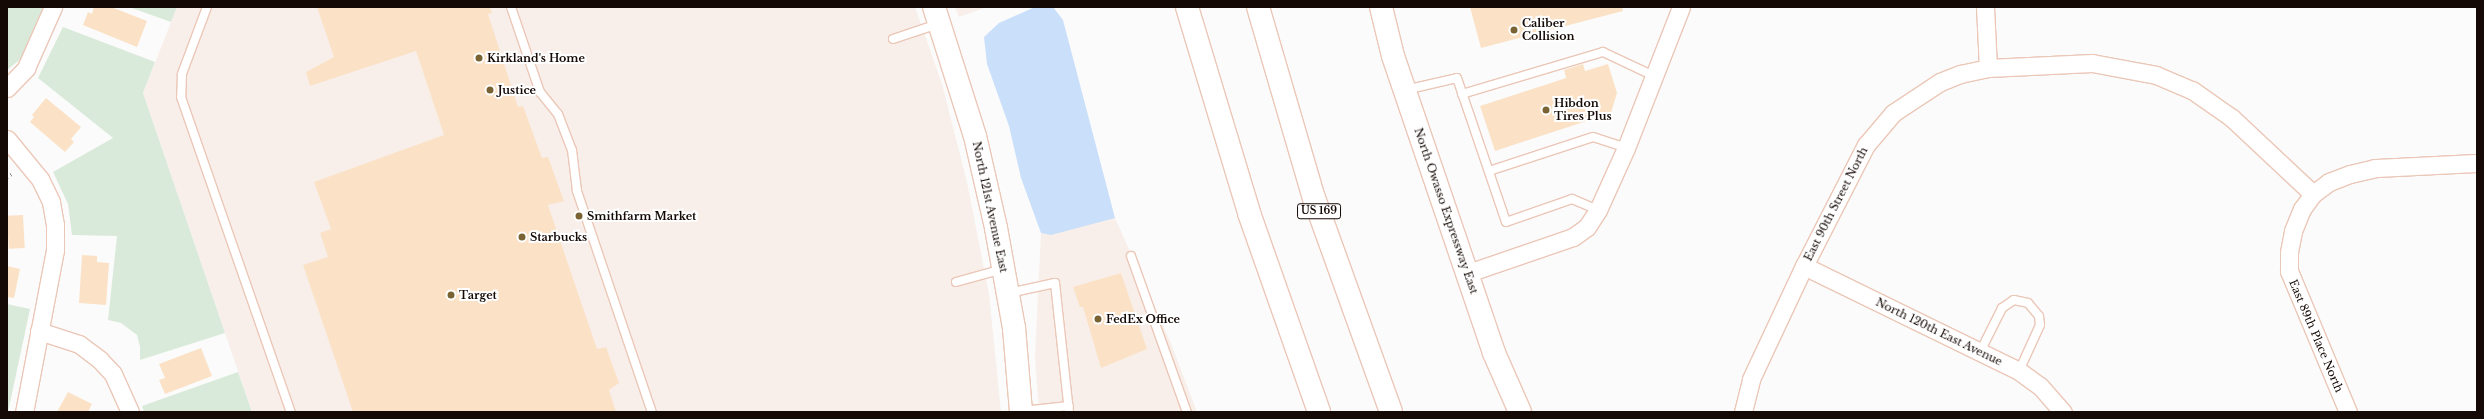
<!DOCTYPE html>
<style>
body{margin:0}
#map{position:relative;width:2484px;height:419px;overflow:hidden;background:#fbfbfb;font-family:"Libre Baskerville",serif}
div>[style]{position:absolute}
.built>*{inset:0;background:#f8efeb}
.green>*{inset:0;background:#daeada}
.water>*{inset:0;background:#cadffa}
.building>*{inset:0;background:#fbe2c6;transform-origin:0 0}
.path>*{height:2.5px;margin-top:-1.25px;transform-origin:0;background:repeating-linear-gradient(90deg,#8d8886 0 1px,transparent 0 4px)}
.roads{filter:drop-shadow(1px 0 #ebc7b7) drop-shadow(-1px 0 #ebc7b7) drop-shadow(0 1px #ebc7b7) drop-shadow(0 -1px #ebc7b7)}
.lane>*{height:8px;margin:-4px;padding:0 4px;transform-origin:4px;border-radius:4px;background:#fff}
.street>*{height:17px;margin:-8.5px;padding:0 8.5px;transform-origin:8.5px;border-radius:8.5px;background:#fff}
.secondary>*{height:22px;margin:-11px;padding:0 11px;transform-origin:11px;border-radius:11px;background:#fff}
.highway>*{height:22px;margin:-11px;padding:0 11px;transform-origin:11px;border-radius:11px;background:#fff}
.dots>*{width:11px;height:11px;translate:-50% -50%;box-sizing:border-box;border:2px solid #fff;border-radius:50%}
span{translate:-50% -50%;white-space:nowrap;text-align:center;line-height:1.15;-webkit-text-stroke:4px #fff;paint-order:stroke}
.shield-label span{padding:1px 3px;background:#fff;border:1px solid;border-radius:3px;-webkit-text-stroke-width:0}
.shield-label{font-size:10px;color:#140905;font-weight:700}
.poi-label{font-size:11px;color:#140905;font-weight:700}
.left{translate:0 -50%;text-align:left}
.street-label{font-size:11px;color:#140905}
.frame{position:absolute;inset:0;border:8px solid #140905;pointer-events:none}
</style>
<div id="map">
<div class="built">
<i style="clip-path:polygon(177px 7px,915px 7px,942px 84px,967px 182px,989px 294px,1001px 412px,252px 412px,143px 93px)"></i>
<i style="clip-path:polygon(955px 7px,987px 7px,959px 17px)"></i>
<i style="clip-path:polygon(1115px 218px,1170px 341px,1197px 412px,1039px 412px,1035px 357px,1041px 233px)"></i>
</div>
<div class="green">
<i style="clip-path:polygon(7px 7px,43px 7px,22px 58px,7px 70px)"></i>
<i style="clip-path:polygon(129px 7px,177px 7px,171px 22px)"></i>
<i style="clip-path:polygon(63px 27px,155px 62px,143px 93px,225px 333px,140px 360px,140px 347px,137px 335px,121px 323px,108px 320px,117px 236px,72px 235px,68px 204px,53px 172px,113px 138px,38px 78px)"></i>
<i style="clip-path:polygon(7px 304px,30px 309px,8px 412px,7px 412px)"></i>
<i style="clip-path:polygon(238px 372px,252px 412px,144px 412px,142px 406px)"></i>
</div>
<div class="water">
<i style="clip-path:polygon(1035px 7px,1053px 7px,1063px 20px,1115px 218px,1051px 235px,1041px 233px,1021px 178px,1009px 126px,987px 64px,984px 37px,999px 23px)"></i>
</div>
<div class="building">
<i style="clip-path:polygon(94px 7px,111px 7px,147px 21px,137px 47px,83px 25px,88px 12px,92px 14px)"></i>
<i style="clip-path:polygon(317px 7px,490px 7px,492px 13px,488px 14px,518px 107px,523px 106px,542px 158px,548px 157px,564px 201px,548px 205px,597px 349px,606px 347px,619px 383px,609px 390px,616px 412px,353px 412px,303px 265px,328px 257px,320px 233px,331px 229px,314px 182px,444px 135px,416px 51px,310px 86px,306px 72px,334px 57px)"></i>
<i style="clip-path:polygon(1470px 7px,1622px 7px,1623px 11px,1481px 48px)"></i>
<i style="clip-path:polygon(1583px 64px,1585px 71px,1608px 64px,1617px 93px,1611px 113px,1495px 151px,1480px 106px,1566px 78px,1564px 70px)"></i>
<i style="clip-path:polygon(46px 98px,81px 127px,71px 139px,74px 142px,65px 152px,30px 122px,34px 117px,32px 115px)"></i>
<i style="left:23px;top:215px;width:33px;height:16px;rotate:87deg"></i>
<i style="clip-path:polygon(82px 255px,97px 256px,97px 262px,109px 263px,106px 305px,79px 303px)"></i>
<i style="clip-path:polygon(7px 266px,20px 269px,14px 298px,7px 297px)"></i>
<i style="clip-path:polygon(1121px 273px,1147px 349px,1101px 368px,1083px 307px,1080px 307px,1073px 287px)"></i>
<i style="clip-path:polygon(201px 348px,212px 376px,165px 394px,159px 380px,165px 378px,159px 364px)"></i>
<i style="clip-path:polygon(68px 392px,92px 404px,88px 412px,57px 412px)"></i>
</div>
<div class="path">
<i style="left:7px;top:177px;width:7px;rotate:-34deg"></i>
</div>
<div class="roads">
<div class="lane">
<i style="left:207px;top:7px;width:72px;rotate:110.5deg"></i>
<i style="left:182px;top:74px;width:23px;rotate:92deg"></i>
<i style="left:181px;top:97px;width:334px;rotate:70.8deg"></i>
<i style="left:511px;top:7px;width:90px;rotate:71.2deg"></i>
<i style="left:540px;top:92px;width:28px;rotate:51deg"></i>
<i style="left:558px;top:114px;width:39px;rotate:69deg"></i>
<i style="left:572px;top:150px;width:41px;rotate:83deg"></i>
<i style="left:577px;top:191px;width:233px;rotate:71.3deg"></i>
<i style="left:893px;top:39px;width:47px;rotate:-18.4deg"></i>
<i style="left:1405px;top:90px;width:53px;rotate:-13deg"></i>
<i style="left:1457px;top:78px;width:152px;rotate:71.2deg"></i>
<i style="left:1506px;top:222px;width:70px;rotate:-19.2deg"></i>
<i style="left:1572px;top:199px;width:28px;rotate:23deg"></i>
<i style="left:1462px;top:94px;width:147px;rotate:-16.6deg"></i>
<i style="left:1603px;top:52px;width:56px;rotate:25.2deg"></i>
<i style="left:1489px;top:171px;width:109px;rotate:-18.1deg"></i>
<i style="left:1593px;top:137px;width:35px;rotate:18deg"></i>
<i style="left:1131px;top:256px;width:166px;rotate:70.3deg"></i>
<i style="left:956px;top:282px;width:49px;rotate:-15.5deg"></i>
<i style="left:1009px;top:293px;width:47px;rotate:-12.3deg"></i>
<i style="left:1055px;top:283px;width:130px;rotate:83.8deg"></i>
<i style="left:1980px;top:352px;width:49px;rotate:-63.4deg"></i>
<i style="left:2002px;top:308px;width:14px;rotate:-34deg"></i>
<i style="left:2014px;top:300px;width:14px;rotate:12deg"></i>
<i style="left:2028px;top:303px;width:17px;rotate:50deg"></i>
<i style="left:2039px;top:316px;width:9px;rotate:84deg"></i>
<i style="left:2040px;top:325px;width:51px;rotate:114.5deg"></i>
<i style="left:1022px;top:411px;width:47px;rotate:-6.1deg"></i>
</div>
<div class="street">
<i style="left:1988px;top:68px;width:104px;rotate:-2.8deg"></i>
<i style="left:2092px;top:63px;width:65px;rotate:10.6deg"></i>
<i style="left:2156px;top:75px;width:39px;rotate:23deg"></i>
<i style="left:2192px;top:90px;width:49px;rotate:35deg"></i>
<i style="left:2232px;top:118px;width:111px;rotate:43.2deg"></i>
<i style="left:7px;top:88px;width:28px;rotate:-46deg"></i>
<i style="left:26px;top:68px;width:67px;rotate:-66.1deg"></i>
<i style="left:7px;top:139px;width:52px;rotate:50.5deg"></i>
<i style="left:40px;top:179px;width:25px;rotate:64deg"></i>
<i style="left:51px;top:202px;width:23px;rotate:80deg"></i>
<i style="left:55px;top:225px;width:25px;rotate:90deg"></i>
<i style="left:55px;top:250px;width:165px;rotate:100.8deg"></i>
<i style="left:1804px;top:266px;width:239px;rotate:26deg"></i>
<i style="left:2019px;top:371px;width:26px;rotate:36deg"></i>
<i style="left:2040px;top:386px;width:35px;rotate:49deg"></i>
<i style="left:1468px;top:273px;width:111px;rotate:-18.9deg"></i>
<i style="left:1573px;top:237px;width:17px;rotate:-36deg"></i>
<i style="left:1587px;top:227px;width:20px;rotate:-57deg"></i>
<i style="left:1598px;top:210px;width:68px;rotate:-65.7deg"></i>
<i style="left:1626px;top:148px;width:151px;rotate:-68.7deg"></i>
<i style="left:39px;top:331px;width:42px;rotate:18deg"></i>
<i style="left:79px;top:344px;width:26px;rotate:37deg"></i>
<i style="left:100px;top:360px;width:19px;rotate:47deg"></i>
<i style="left:113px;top:374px;width:42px;rotate:65.9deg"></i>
<i style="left:1743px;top:412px;width:34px;rotate:-76deg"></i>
<i style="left:1751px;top:379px;width:125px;rotate:-64.9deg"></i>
<i style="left:1804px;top:266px;width:136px;rotate:-62.9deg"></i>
<i style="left:1866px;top:145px;width:42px;rotate:-49.8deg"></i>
<i style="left:1893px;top:113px;width:56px;rotate:-33.4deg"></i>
<i style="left:1940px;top:82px;width:22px;rotate:-22deg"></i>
<i style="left:1960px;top:74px;width:29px;rotate:-12deg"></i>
<i style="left:1988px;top:68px;width:61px;rotate:-92.8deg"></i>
<i style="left:2348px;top:412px;width:153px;rotate:-112.7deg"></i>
<i style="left:2289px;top:271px;width:19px;rotate:-90deg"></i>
<i style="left:2289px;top:252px;width:21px;rotate:-79deg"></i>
<i style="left:2293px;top:231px;width:24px;rotate:-68deg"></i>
<i style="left:2302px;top:209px;width:19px;rotate:-54deg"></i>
<i style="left:2313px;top:194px;width:20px;rotate:-37deg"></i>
<i style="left:2329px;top:182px;width:22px;rotate:-21deg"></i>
<i style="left:2350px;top:174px;width:26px;rotate:-13deg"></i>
<i style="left:2375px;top:168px;width:102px;rotate:-2.8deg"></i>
</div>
<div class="secondary">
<i style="left:934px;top:7px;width:135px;rotate:72.4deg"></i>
<i style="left:975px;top:136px;width:94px;rotate:77.1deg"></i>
<i style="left:996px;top:228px;width:102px;rotate:79.8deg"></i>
<i style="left:1014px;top:328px;width:84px;rotate:85.2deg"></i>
<i style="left:1381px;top:7px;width:50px;rotate:76.2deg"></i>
<i style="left:1393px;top:56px;width:314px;rotate:71.2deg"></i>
<i style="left:1494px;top:353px;width:64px;rotate:66.2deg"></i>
</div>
<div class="highway">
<i style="left:1187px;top:7px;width:215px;rotate:73.2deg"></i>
<i style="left:1249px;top:213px;width:211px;rotate:70.6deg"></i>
<i style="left:1258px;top:7px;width:199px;rotate:73.7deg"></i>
<i style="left:1314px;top:198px;width:227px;rotate:70.2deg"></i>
</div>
</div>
<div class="dots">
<i style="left:1514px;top:30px;background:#796333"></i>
<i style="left:479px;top:58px;background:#796333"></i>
<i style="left:490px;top:90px;background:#796333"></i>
<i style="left:1546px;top:110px;background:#796333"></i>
<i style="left:579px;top:216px;background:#796333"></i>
<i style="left:522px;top:237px;background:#796333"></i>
<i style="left:451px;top:295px;background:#796333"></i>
<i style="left:1098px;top:319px;background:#796333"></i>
</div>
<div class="shield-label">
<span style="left:1319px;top:211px">US 169</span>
</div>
<div class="poi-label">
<span class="left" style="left:1522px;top:30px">Caliber<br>Collision</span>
<span class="left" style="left:487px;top:58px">Kirkland's Home</span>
<span class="left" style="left:498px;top:90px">Justice</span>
<span class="left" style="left:1554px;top:110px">Hibdon<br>Tires Plus</span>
<span class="left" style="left:587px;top:216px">Smithfarm Market</span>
<span class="left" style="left:530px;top:237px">Starbucks</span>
<span class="left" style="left:459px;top:295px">Target</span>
<span class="left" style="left:1106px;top:319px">FedEx Office</span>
</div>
<div class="street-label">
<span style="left:1836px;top:204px;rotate:-63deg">East 90th Street North</span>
<span style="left:990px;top:207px;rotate:78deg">North 121st Avenue East</span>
<span style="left:1446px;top:211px;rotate:71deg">North Owasso Expressway East</span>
<span style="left:1939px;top:332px;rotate:26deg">North 120th East Avenue</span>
<span style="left:2316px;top:336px;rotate:67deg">East 89th Place North</span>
</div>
<div class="frame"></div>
</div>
